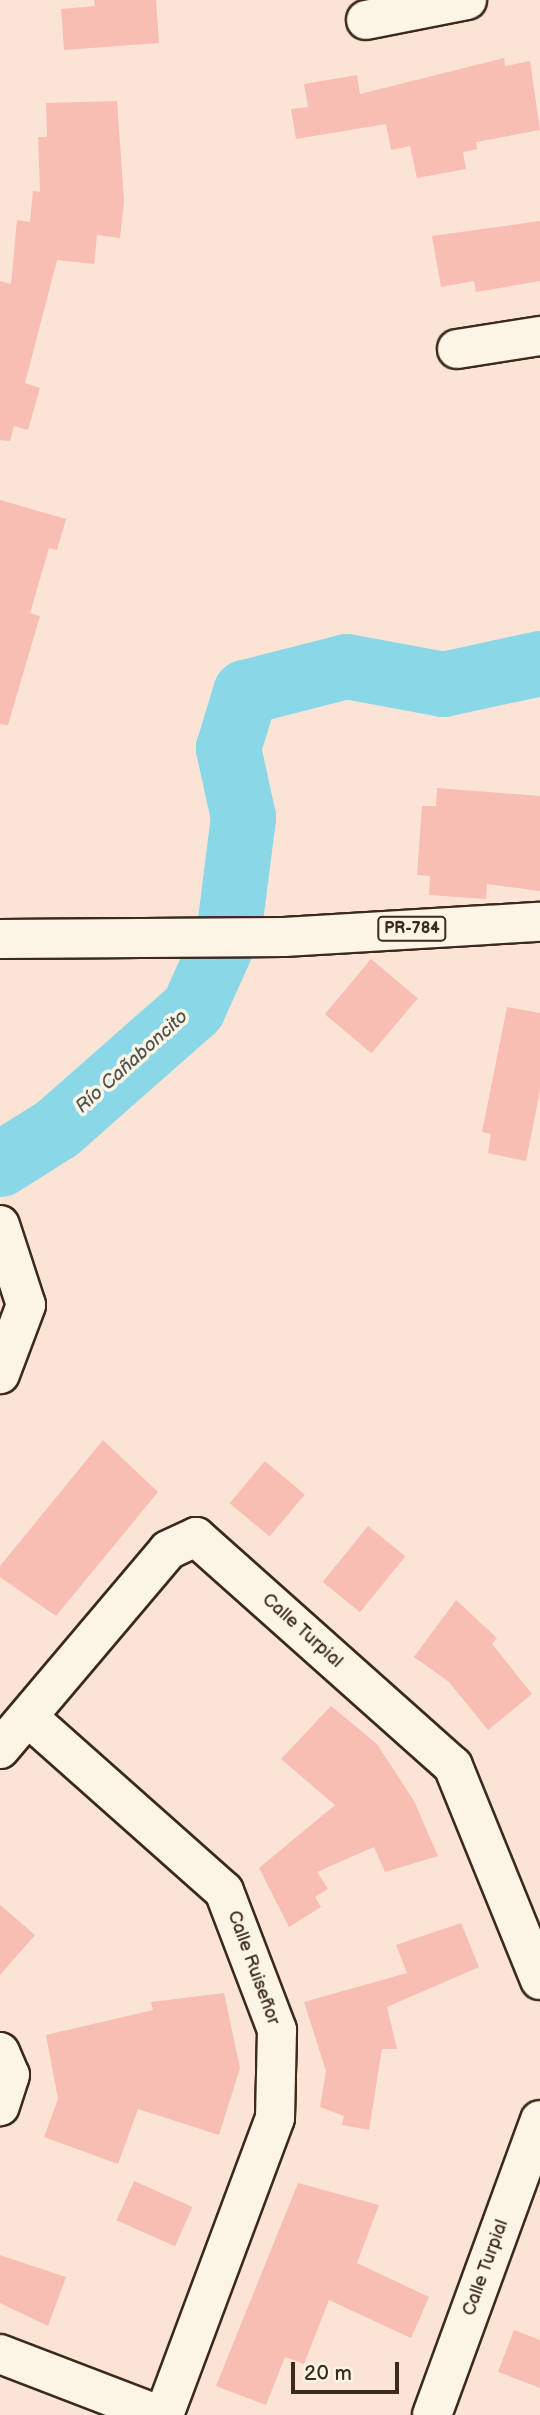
<!DOCTYPE html>
<meta charset="utf-8">
<style>
body{margin:0}
#map{position:relative;width:540px;height:2415px;overflow:hidden;background:#fbe4d6;font-family:"Balsamiq Sans",sans-serif}
div>[style]{position:absolute}
.river>*{height:65px;margin:-32.5px;padding:0 32.5px;transform-origin:32.5px;border-radius:32.5px;background:#89d7e7}
.building>*{inset:0;background:#f8bdb3;transform-origin:0 0}
.roads{filter:drop-shadow(2px 0 #3b2a1e) drop-shadow(-2px 0 #3b2a1e) drop-shadow(0 2px #3b2a1e) drop-shadow(0 -2px #3b2a1e)}
.minor>*{height:38px;margin:-19px;padding:0 19px;transform-origin:19px;border-radius:19px;background:#fcf5e5}
.major>*{height:38px;margin:-19px;padding:0 19px;transform-origin:19px;border-radius:19px;background:#fcf5e5}
span{translate:-50% -50%;white-space:nowrap;text-align:center;line-height:1.15;-webkit-text-stroke:7px #fcf5e5;paint-order:stroke}
.shield-label span{padding:2px 5px;background:#fcf5e5;border:2px solid;border-radius:5px;-webkit-text-stroke-width:0}
.shield-label{font-size:16px;color:#3b2a1e;font-weight:700}
.street-label{font-size:18px;color:#3b2a1e}
.water-label{font-size:19px;color:#4e5550;font-style:italic}
.scale{position:absolute;left:291px;top:2362px;width:108px;height:32px;box-sizing:border-box;border:4px solid #3b2a1e;border-top:0;padding-left:9px;font-size:21px;line-height:24px;white-space:nowrap;color:#3b2a1e;-webkit-text-stroke:5px #fcf5e5;paint-order:stroke}
</style>
<div id="map">
<div class="river">
<i style="left:0;top:1164px;width:67px;rotate:-32.3deg"></i>
<i style="left:57px;top:1128px;width:181px;rotate:-41.4deg"></i>
<i style="left:193px;top:1008px;width:88px;rotate:-65.8deg"></i>
<i style="left:229px;top:928px;width:112px;rotate:-82.8deg"></i>
<i style="left:243px;top:817px;width:71px;rotate:-102.3deg"></i>
<i style="left:228px;top:748px;width:59px;rotate:-73.1deg"></i>
<i style="left:245px;top:692px;width:104px;rotate:-14.4deg"></i>
<i style="left:346px;top:666px;width:99px;rotate:10.5deg"></i>
<i style="left:443px;top:684px;width:99px;rotate:-12.2deg"></i>
</div>
<div class="building">
<i style="clip-path:polygon(94px 0,156px 0,159px 43px,64px 50px,61px 9px,95px 6px)"></i>
<i style="clip-path:polygon(504px 58px,505px 66px,530px 61px,540px 130px,476px 142px,477px 149px,463px 152px,466px 169px,417px 178px,410px 146px,391px 150px,386px 124px,296px 139px,291px 109px,308px 107px,304px 84px,357px 75px,360px 94px)"></i>
<i style="clip-path:polygon(117px 101px,124px 201px,120px 238px,97px 235px,94px 264px,57px 260px,25px 383px,40px 388px,28px 430px,14px 426px,10px 441px,0 440px,0 281px,11px 284px,17px 220px,30px 222px,33px 191px,40px 192px,38px 137px,47px 137px,46px 103px)"></i>
<i style="clip-path:polygon(540px 221px,540px 281px,476px 292px,474px 281px,441px 287px,432px 236px)"></i>
<i style="clip-path:polygon(0 500px,66px 519px,57px 550px,49px 548px,30px 613px,40px 616px,8px 725px,0 724px)"></i>
<i style="clip-path:polygon(437px 788px,540px 796px,540px 891px,487px 884px,486px 899px,429px 895px,430px 876px,417px 875px,422px 806px,436px 806px)"></i>
<i style="left:371px;top:959px;width:61px;height:72px;rotate:40deg"></i>
<i style="clip-path:polygon(507px 1007px,540px 1013px,540px 1091px,526px 1161px,488px 1153px,491px 1134px,482px 1132px)"></i>
<i style="clip-path:polygon(103px 1440px,158px 1492px,56px 1616px,0 1577px,0 1566px)"></i>
<i style="left:265px;top:1461px;width:52px;height:55px;rotate:40deg"></i>
<i style="left:368px;top:1526px;width:48px;height:72px;rotate:39deg"></i>
<i style="clip-path:polygon(456px 1600px,497px 1638px,492px 1644px,532px 1694px,488px 1730px,449px 1682px,414px 1657px)"></i>
<i style="clip-path:polygon(331px 1706px,377px 1744px,414px 1801px,438px 1856px,385px 1872px,374px 1847px,317px 1872px,328px 1889px,315px 1897px,321px 1907px,289px 1927px,259px 1868px,335px 1805px,281px 1759px)"></i>
<i style="clip-path:polygon(0 1905px,35px 1935px,0 1975px)"></i>
<i style="clip-path:polygon(461px 1923px,479px 1967px,387px 2007px,397px 2049px,382px 2049px,369px 2130px,342px 2125px,344px 2116px,320px 2107px,326px 2071px,304px 2002px,407px 1973px,396px 1945px)"></i>
<i style="clip-path:polygon(224px 1993px,240px 2068px,219px 2135px,138px 2109px,118px 2164px,44px 2137px,58px 2099px,46px 2035px,153px 2010px,151px 2002px)"></i>
<i style="left:134px;top:2181px;width:64px;height:43px;rotate:24deg"></i>
<i style="clip-path:polygon(298px 2183px,379px 2205px,357px 2263px,429px 2297px,411px 2338px,329px 2300px,304px 2364px,285px 2357px,266px 2405px,216px 2386px)"></i>
<i style="clip-path:polygon(0 2255px,66px 2277px,48px 2326px,0 2303px)"></i>
<i style="clip-path:polygon(514px 2330px,540px 2340px,540px 2388px,498px 2372px)"></i>
</div>
<div class="roads">
<div class="minor">
<i style="left:366px;top:20px;width:103px;rotate:-11.2deg"></i>
<i style="left:457px;top:349px;width:84px;rotate:-8.9deg"></i>
<i style="left:0;top:1225px;width:84px;rotate:72deg"></i>
<i style="left:26px;top:1305px;width:74px;rotate:110.6deg"></i>
<i style="left:28px;top:1717px;width:262px;rotate:41.6deg"></i>
<i style="left:224px;top:1891px;width:149px;rotate:69.1deg"></i>
<i style="left:277px;top:2030px;width:88px;rotate:91.3deg"></i>
<i style="left:275px;top:2118px;width:317px;rotate:110.5deg"></i>
<i style="left:0;top:1749px;width:260px;rotate:-49.8deg"></i>
<i style="left:168px;top:1550px;width:31px;rotate:-25deg"></i>
<i style="left:196px;top:1537px;width:344px;rotate:41.7deg"></i>
<i style="left:453px;top:1766px;width:231px;rotate:67.9deg"></i>
<i style="left:0;top:2052px;width:25px;rotate:67deg"></i>
<i style="left:10px;top:2075px;width:33px;rotate:108deg"></i>
<i style="left:0;top:2354px;width:170px;rotate:21deg"></i>
<i style="left:432px;top:2415px;width:314px;rotate:-69.9deg"></i>
</div>
<div class="major">
<i style="left:0;top:939px;width:284px;rotate:-0.4deg"></i>
<i style="left:284px;top:937px;width:256px;rotate:-3.4deg"></i>
</div>
</div>
<div class="shield-label">
<span style="left:412px;top:929px">PR-784</span>
</div>
<div class="street-label">
<span style="left:302px;top:1631px;rotate:42deg">Calle Turpial</span>
<span style="left:253px;top:1968px;rotate:70deg">Calle Ruiseñor</span>
<span style="left:486px;top:2268px;rotate:-70deg">Calle Turpial</span>
</div>
<div class="water-label">
<span style="left:132px;top:1062px;rotate:-42deg">Río Cañaboncito</span>
</div>
<div class="scale">20 m</div>
</div>
